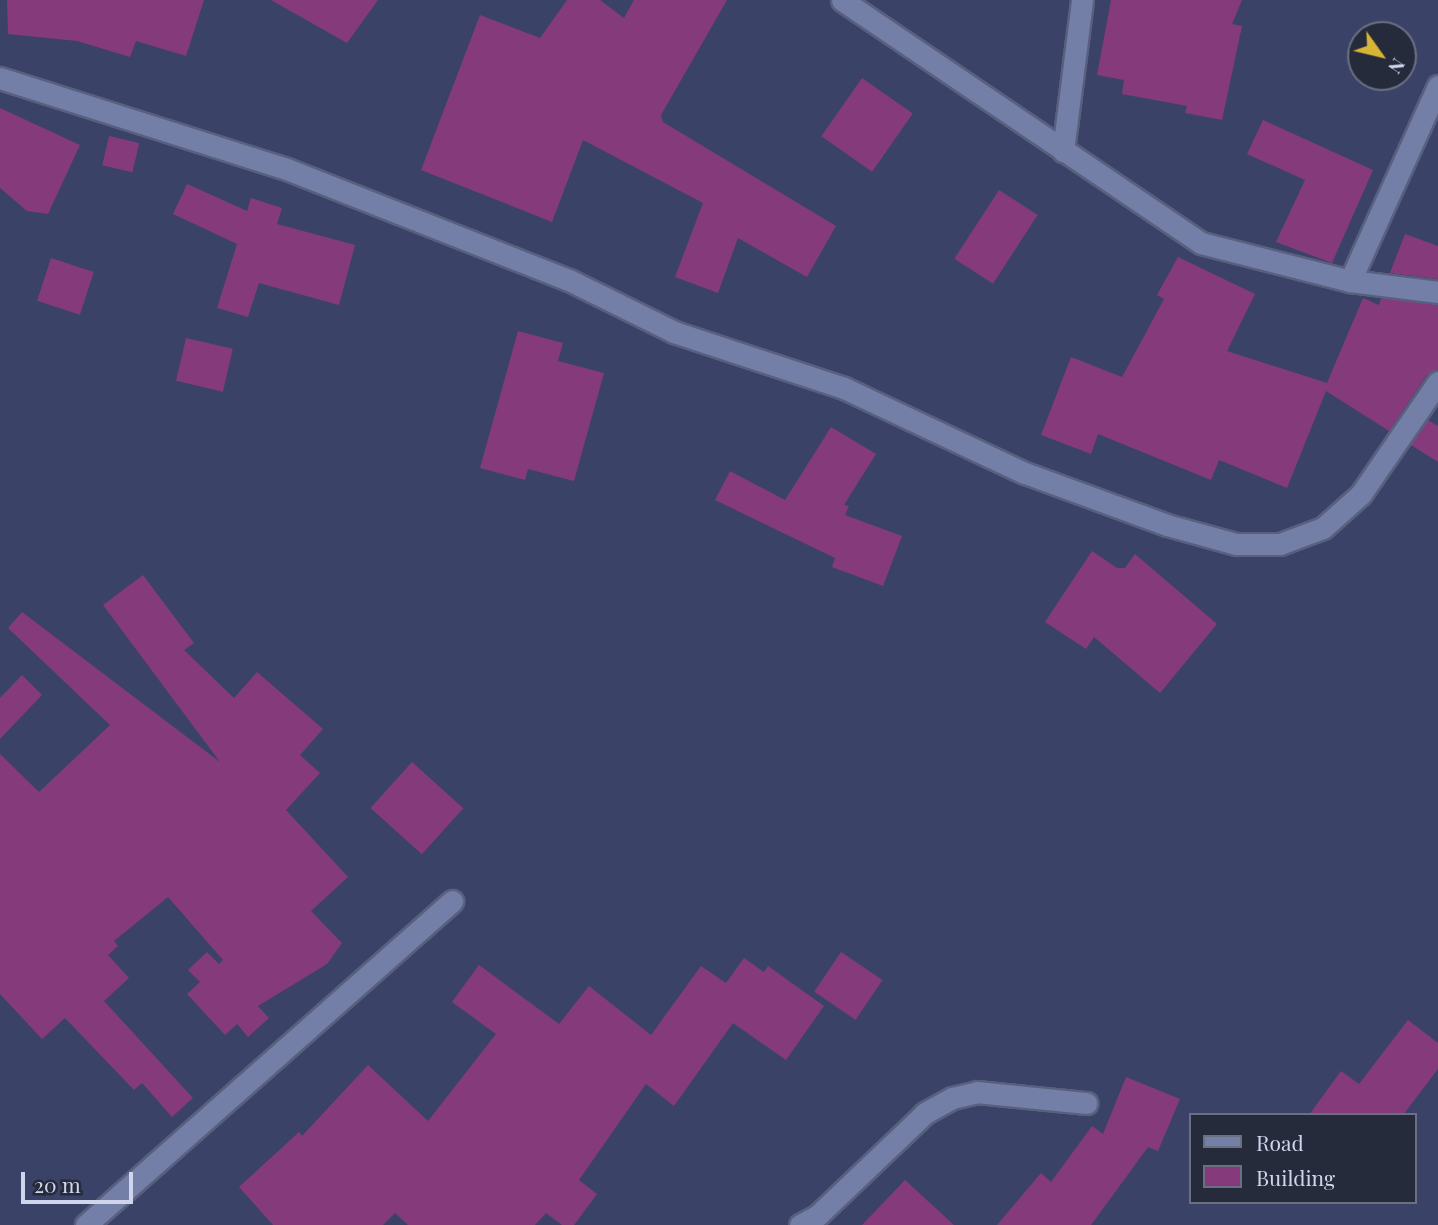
<!DOCTYPE html>
<style>
body{margin:0}
#map{position:relative;width:1438px;height:1225px;overflow:hidden;background:#3a4367;font-family:"Playfair Display",serif}
div>[style]{position:absolute}
.building>*{inset:0;background:#853a7b;transform-origin:0 0}
.roads{filter:drop-shadow(2px 0 #59607f) drop-shadow(-2px 0 #59607f) drop-shadow(0 2px #59607f) drop-shadow(0 -2px #59607f)}
.minor>*{height:21px;margin:-10.5px;padding:0 10.5px;transform-origin:10.5px;border-radius:10.5px;background:#747fa8}
span{translate:-50% -50%;white-space:nowrap;text-align:center;line-height:1.15;-webkit-text-stroke:5px #262b3c;paint-order:stroke}
.legend{position:absolute;left:1189px;top:1113px;width:228px;height:91px;box-sizing:border-box;background:#262b3c;border:2px solid #6a6f82;margin:0;padding:9px 12px;list-style:none;font-size:21px;color:#cfd6ec}
.legend li{display:flex;align-items:center;gap:14px;height:35px}
.legend b{width:35px;border:2px solid #6a6f82}
.north{position:absolute;left:1347px;top:21px;width:70px;height:70px;box-sizing:border-box;background:#262b3c;border:2px solid #6a6f82;border-radius:50%;rotate:124deg;font-size:19px;font-weight:700;line-height:28px;text-align:center;color:#cfd6ec}
.north::after{content:'';display:block;margin:auto;width:24px;height:32px;background:#d7b434;clip-path:polygon(50% 0,100% 100%,50% 72%,0 100%)}
.scale{position:absolute;left:21px;top:1172px;width:112px;height:32px;box-sizing:border-box;border:4px solid #cfd6ec;border-top:0;padding-left:9px;font-size:21px;line-height:24px;white-space:nowrap;color:#cfd6ec;-webkit-text-stroke:5px #262b3c;paint-order:stroke}
</style>
<div id="map">
<div class="building">
<i style="clip-path:polygon(7px 0,204px 0,186px 56px,136px 41px,130px 57px,77px 41px,8px 34px)"></i>
<i style="clip-path:polygon(271px 0,378px 0,347px 43px)"></i>
<i style="clip-path:polygon(567px 0,600px 0,624px 18px,634px 0,727px 0,661px 115px,663px 122px,836px 226px,807px 277px,738px 238px,718px 293px,675px 277px,703px 203px,583px 140px,552px 222px,421px 170px,480px 15px,540px 38px)"></i>
<i style="clip-path:polygon(1111px 0,1242px 0,1232px 24px,1242px 26px,1222px 120px,1185px 113px,1187px 106px,1122px 94px,1124px 80px,1097px 75px)"></i>
<i style="left:862px;top:78px;width:62px;height:71px;rotate:35deg"></i>
<i style="clip-path:polygon(0 108px,80px 145px,48px 214px,27px 211px,0 188px)"></i>
<i style="clip-path:polygon(1263px 120px,1373px 170px,1332px 263px,1276px 242px,1305px 180px,1247px 154px)"></i>
<i style="left:109px;top:136px;width:31px;height:30px;rotate:13deg"></i>
<i style="clip-path:polygon(187px 184px,247px 211px,251px 198px,282px 208px,277px 224px,355px 245px,339px 305px,259px 283px,248px 317px,217px 308px,237px 244px,173px 214px)"></i>
<i style="left:999px;top:190px;width:46px;height:82px;rotate:33deg"></i>
<i style="clip-path:polygon(1405px 234px,1438px 246px,1438px 279px,1390px 273px)"></i>
<i style="clip-path:polygon(1178px 257px,1255px 294px,1227px 351px,1327px 383px,1363px 298px,1379px 305px,1381px 298px,1438px 305px,1438px 369px,1427px 375px,1389px 431px,1326px 391px,1287px 488px,1219px 460px,1211px 480px,1098px 434px,1091px 454px,1041px 435px,1071px 357px,1122px 377px,1164px 299px,1157px 295px)"></i>
<i style="left:51px;top:258px;width:45px;height:45px;rotate:18deg"></i>
<i style="clip-path:polygon(518px 331px,563px 343px,558px 361px,604px 373px,574px 481px,528px 469px,525px 480px,480px 468px)"></i>
<i style="left:186px;top:338px;width:48px;height:44px;rotate:13deg"></i>
<i style="clip-path:polygon(1428px 420px,1438px 426px,1438px 462px,1411px 445px)"></i>
<i style="clip-path:polygon(831px 427px,876px 454px,844px 505px,849px 506px,845px 515px,902px 536px,883px 586px,832px 567px,835px 558px,715px 500px,730px 471px,785px 500px)"></i>
<i style="clip-path:polygon(1092px 551px,1117px 568px,1125px 568px,1135px 554px,1217px 624px,1160px 693px,1094px 637px,1086px 649px,1045px 622px)"></i>
<i style="clip-path:polygon(143px 575px,194px 643px,184px 650px,234px 698px,257px 672px,323px 729px,300px 755px,320px 773px,286px 810px,348px 877px,311px 911px,342px 943px,327px 964px,258px 1006px,269px 1018px,248px 1037px,237px 1024px,225px 1035px,187px 994px,200px 982px,188px 970px,207px 952px,219px 964px,223px 960px,168px 897px,114px 941px,118px 946px,108px 955px,129px 978px,104px 1001px,193px 1098px,172px 1117px,142px 1083px,134px 1090px,65px 1018px,42px 1039px,0 994px,0 754px,39px 792px,110px 725px,8px 628px,22px 612px,220px 762px,103px 605px)"></i>
<i style="clip-path:polygon(22px 675px,42px 695px,0 739px,0 698px)"></i>
<i style="left:412px;top:762px;width:69px;height:62px;rotate:42deg"></i>
<i style="left:841px;top:952px;width:50px;height:48px;rotate:34deg"></i>
<i style="clip-path:polygon(744px 958px,764px 972px,768px 966px,824px 1006px,786px 1060px,733px 1023px,674px 1106px,646px 1084px,579px 1180px,597px 1194px,574px 1225px,562px 1225px,546px 1213px,535px 1225px,408px 1225px,395px 1213px,383px 1225px,273px 1225px,239px 1187px,299px 1132px,302px 1136px,368px 1065px,428px 1121px,496px 1034px,452px 1002px,479px 965px,559px 1024px,589px 986px,651px 1035px,701px 966px,726px 983px)"></i>
<i style="clip-path:polygon(1408px 1020px,1438px 1043px,1438px 1069px,1403px 1115px,1309px 1115px,1341px 1071px,1359px 1084px)"></i>
<i style="clip-path:polygon(1126px 1077px,1180px 1099px,1158px 1151px,1148px 1147px,1091px 1225px,997px 1225px,1041px 1173px,1051px 1182px,1092px 1126px,1103px 1134px)"></i>
<i style="clip-path:polygon(905px 1180px,954px 1225px,862px 1225px)"></i>
</div>
<div class="roads">
<div class="minor">
<i style="left:842px;top:0;width:434px;rotate:34.1deg"></i>
<i style="left:1201px;top:243px;width:154px;rotate:14.3deg"></i>
<i style="left:1350px;top:281px;width:89px;rotate:7.1deg"></i>
<i style="left:0;top:78px;width:301px;rotate:17.6deg"></i>
<i style="left:287px;top:169px;width:303px;rotate:21.5deg"></i>
<i style="left:569px;top:280px;width:117px;rotate:26.3deg"></i>
<i style="left:674px;top:332px;width:179px;rotate:18.2deg"></i>
<i style="left:844px;top:388px;width:200px;rotate:25.2deg"></i>
<i style="left:1025px;top:473px;width:151px;rotate:20.1deg"></i>
<i style="left:1167px;top:525px;width:72px;rotate:15.4deg"></i>
<i style="left:1236px;top:544px;width:44px"></i>
<i style="left:1280px;top:544px;width:46px;rotate:-20.4deg"></i>
<i style="left:1323px;top:528px;width:51px;rotate:-41.8deg"></i>
<i style="left:1361px;top:494px;width:136px;rotate:-55.5deg"></i>
<i style="left:1063px;top:151px;width:152px;rotate:-82.8deg"></i>
<i style="left:1350px;top:281px;width:214px;rotate:-65.7deg"></i>
<i style="left:86px;top:1225px;width:489px;rotate:-41.5deg"></i>
<i style="left:800px;top:1225px;width:19px;rotate:-28deg"></i>
<i style="left:817px;top:1216px;width:149px;rotate:-43.6deg"></i>
<i style="left:925px;top:1113px;width:31px;rotate:-29deg"></i>
<i style="left:952px;top:1098px;width:26px;rotate:-13deg"></i>
<i style="left:977px;top:1092px;width:110px;rotate:5.8deg"></i>
</div>
</div>
<ul class="legend">
<li><b style="height:9px;background:#747fa8"></b>Road</li>
<li><b style="height:19px;background:#853a7b"></b>Building</li>
</ul>
<div class="north">N</div>
<div class="scale">20 m</div>
</div>
